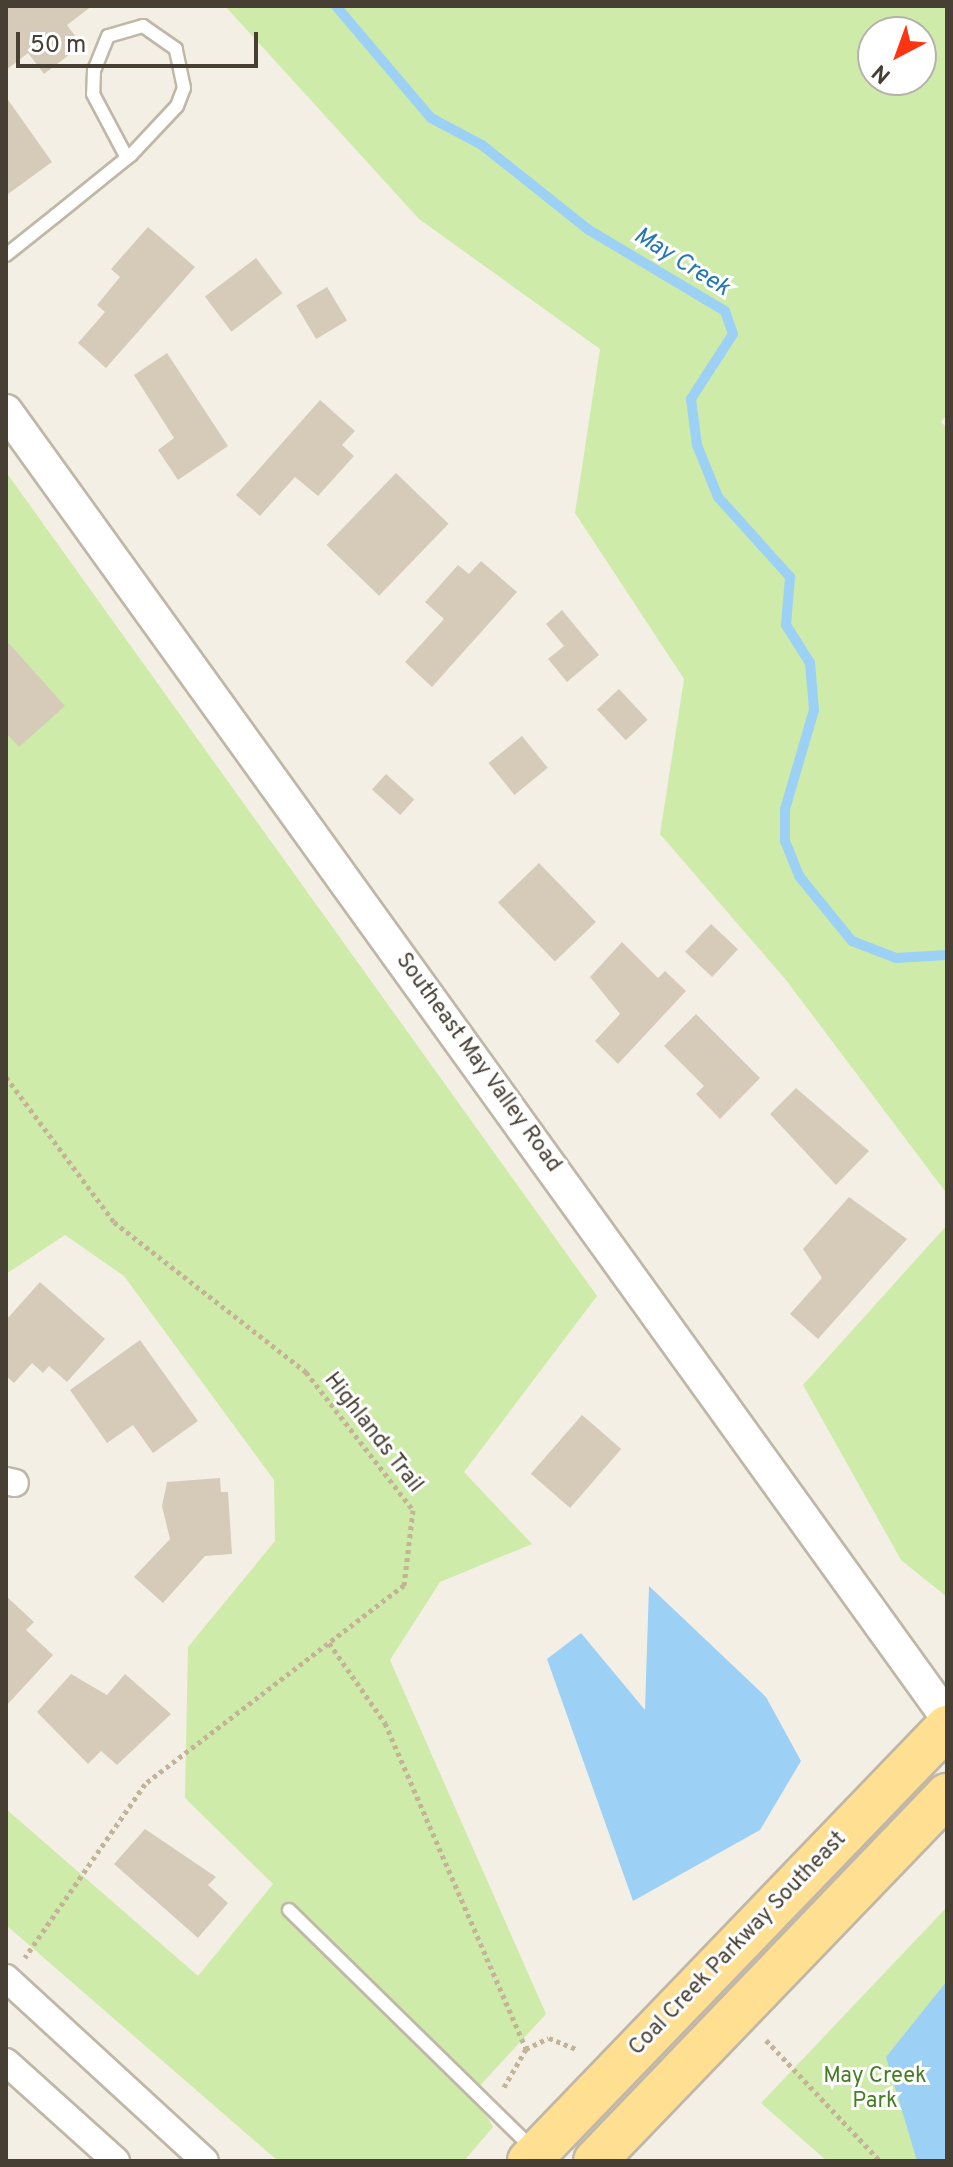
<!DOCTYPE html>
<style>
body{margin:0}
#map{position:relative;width:953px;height:2167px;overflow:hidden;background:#f4efe5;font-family:Overpass,sans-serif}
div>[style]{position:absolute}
.green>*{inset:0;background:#ceebaa}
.water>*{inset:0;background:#9cd1f5}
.stream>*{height:10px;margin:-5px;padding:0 5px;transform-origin:5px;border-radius:5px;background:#9cd1f5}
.building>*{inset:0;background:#d6cbb9;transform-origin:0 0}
.path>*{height:5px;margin-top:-2.5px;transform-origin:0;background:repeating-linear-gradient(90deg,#c3b397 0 4px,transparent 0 8px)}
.roads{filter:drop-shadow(2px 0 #c0b7a7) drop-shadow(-2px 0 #c0b7a7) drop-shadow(0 2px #c0b7a7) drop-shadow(0 -2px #c0b7a7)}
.service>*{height:12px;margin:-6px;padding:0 6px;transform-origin:6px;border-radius:6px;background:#fff}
.minor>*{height:26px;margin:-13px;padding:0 13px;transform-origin:13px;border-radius:13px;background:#fff}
.tertiary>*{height:32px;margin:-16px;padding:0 16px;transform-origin:16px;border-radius:16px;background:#fff}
.primary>*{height:42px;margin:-21px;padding:0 21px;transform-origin:21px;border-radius:21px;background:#ffe093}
span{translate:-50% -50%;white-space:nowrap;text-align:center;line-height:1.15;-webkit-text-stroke:6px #fff;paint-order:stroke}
.street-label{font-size:22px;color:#473f34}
.park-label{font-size:22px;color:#457d23}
.water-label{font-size:24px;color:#2477b2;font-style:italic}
.frame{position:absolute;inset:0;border:8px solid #473f34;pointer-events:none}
.north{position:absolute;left:857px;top:16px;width:80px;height:80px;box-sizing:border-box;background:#fff;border:2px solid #b5b2ae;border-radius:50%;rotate:221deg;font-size:22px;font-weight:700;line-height:32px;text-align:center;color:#473f34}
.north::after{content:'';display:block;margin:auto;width:28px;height:36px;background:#ff3411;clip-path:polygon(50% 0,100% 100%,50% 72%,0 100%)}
.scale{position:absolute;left:16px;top:32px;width:242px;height:36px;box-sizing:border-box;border:4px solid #473f34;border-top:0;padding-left:10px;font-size:24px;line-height:28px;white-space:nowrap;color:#473f34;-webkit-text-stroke:6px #fff;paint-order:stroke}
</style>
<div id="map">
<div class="green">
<i style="clip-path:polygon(evenodd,225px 6px,947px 6px,947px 415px,941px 422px,947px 428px,947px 1194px,786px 980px,660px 834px,684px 679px,575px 513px,600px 349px,419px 219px,225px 6px,873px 32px,921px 32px,921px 80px,873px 80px,873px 32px)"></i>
<i style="clip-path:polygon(6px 472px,597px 1296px,464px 1472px,532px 1544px,440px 1582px,390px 1660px,546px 2014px,474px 2092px,493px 2127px,464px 2161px,278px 2161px,6px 1925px,6px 1809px,198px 1976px,273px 1884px,185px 1798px,188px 1647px,275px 1541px,274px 1480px,124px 1276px,65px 1235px,6px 1274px)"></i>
<i style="clip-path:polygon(947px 1225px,947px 1597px,901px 1560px,803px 1385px)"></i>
<i style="clip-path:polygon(947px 1907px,947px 2161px,827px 2161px,761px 2103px)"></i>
</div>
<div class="water">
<i style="clip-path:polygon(649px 1586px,766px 1697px,801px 1761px,760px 1830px,633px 1901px,547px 1659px,581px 1633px,645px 1710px)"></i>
<i style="clip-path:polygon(947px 1981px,947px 2161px,917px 2161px,886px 2057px)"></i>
</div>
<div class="stream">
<i style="left:336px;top:6px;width:147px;rotate:49.7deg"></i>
<i style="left:431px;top:118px;width:58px;rotate:27.9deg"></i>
<i style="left:482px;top:145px;width:137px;rotate:38.5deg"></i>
<i style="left:589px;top:230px;width:158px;rotate:30.8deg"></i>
<i style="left:725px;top:311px;width:24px;rotate:71deg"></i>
<i style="left:733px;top:334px;width:77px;rotate:122.9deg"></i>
<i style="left:691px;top:399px;width:46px;rotate:82.6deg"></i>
<i style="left:697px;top:445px;width:56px;rotate:68deg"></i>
<i style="left:718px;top:497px;width:108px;rotate:48deg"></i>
<i style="left:790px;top:577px;width:48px;rotate:94.8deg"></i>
<i style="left:786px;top:625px;width:45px;rotate:57.7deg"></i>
<i style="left:810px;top:663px;width:47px;rotate:85.1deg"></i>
<i style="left:814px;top:710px;width:103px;rotate:106.3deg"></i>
<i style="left:785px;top:809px;width:32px;rotate:90deg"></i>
<i style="left:785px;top:841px;width:38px;rotate:68deg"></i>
<i style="left:799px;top:876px;width:84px;rotate:50.8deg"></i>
<i style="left:852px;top:941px;width:47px;rotate:21.1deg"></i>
<i style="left:896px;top:958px;width:51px;rotate:-3.4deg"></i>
</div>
<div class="building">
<i style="clip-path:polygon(6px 6px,92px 6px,67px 25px,82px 45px,44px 74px,28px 53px,6px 70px)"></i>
<i style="clip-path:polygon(6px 97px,52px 162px,8px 194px,6px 191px)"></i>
<i style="clip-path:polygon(148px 227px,195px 267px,106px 368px,78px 343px,105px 312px,97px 305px,120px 277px,111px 269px)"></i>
<i style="left:256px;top:258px;width:44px;height:64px;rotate:53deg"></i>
<i style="left:327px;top:287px;width:39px;height:36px;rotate:59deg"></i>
<i style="clip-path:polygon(167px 353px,228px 446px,178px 480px,158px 450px,174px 438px,134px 375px)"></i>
<i style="clip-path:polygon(320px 400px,355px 431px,342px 445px,354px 456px,318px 496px,295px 477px,260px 516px,236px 495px)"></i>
<i style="left:396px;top:473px;width:73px;height:100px;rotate:44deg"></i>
<i style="clip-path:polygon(481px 561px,517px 592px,432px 687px,405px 662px,444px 619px,425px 602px,458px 565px,469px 574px)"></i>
<i style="clip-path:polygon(562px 610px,599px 655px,567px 682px,548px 659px,564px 646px,546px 624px)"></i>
<i style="clip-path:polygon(6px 640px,65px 706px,19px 747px,6px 733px)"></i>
<i style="left:619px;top:689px;width:42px;height:30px;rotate:47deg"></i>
<i style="left:522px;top:736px;width:41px;height:43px;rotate:51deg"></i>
<i style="left:386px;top:774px;width:38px;height:21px;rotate:42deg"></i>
<i style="left:539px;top:863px;width:82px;height:57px;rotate:46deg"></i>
<i style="left:711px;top:924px;width:37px;height:38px;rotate:43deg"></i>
<i style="clip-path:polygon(622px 942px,658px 978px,665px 971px,686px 991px,618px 1064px,595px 1041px,620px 1014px,590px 977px)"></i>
<i style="clip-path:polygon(696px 1014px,760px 1078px,720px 1119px,696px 1094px,704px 1086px,664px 1046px)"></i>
<i style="clip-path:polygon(796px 1088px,869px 1151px,836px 1185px,770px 1114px)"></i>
<i style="clip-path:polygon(849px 1197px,907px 1239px,818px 1339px,790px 1314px,822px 1278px,803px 1249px)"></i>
<i style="clip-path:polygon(40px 1282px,105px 1339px,67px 1382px,49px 1366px,43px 1373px,32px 1363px,14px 1383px,6px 1376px,6px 1320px)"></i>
<i style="clip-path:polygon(140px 1340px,198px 1421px,153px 1453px,133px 1425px,107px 1443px,70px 1390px)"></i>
<i style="left:582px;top:1415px;width:52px;height:78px;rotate:41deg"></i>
<i style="clip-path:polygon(220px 1478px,221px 1492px,228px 1492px,232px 1554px,205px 1556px,163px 1603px,134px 1577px,170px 1539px,162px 1506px,167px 1482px)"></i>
<i style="clip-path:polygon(6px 1596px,34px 1622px,26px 1630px,53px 1655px,6px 1706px)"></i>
<i style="clip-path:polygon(71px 1674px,107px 1695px,125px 1674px,171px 1714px,117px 1765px,101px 1751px,88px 1764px,37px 1712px)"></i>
<i style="clip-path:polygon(145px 1829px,216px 1877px,208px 1885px,228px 1903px,198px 1938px,114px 1864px)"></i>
</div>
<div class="path">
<i style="left:6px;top:1077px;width:181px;rotate:53.3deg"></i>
<i style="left:114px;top:1222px;width:244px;rotate:38deg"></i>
<i style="left:306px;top:1372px;width:175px;rotate:52.2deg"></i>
<i style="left:413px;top:1510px;width:76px;rotate:96.8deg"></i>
<i style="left:404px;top:1585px;width:327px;rotate:142.5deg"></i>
<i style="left:145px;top:1784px;width:211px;rotate:124.7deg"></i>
<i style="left:329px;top:1643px;width:98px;rotate:55deg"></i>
<i style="left:385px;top:1723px;width:355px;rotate:66.6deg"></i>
<i style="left:526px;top:2049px;width:46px;rotate:119.9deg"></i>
<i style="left:766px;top:2040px;width:166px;rotate:46.7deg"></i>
<i style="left:526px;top:2049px;width:25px;rotate:-26deg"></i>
<i style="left:549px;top:2038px;width:29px;rotate:22deg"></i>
</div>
<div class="roads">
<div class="service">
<i style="left:6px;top:255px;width:63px;rotate:-38.5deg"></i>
<i style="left:55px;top:216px;width:92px;rotate:-38.9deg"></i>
<i style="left:127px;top:158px;width:5px;rotate:-37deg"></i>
<i style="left:131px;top:155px;width:67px;rotate:-46.8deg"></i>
<i style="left:177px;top:106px;width:19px;rotate:-69deg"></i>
<i style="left:184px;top:88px;width:40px;rotate:-102deg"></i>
<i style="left:176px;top:49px;width:40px;rotate:-145.1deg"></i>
<i style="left:143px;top:26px;width:36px;rotate:164deg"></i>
<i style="left:108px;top:36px;width:37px;rotate:112deg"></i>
<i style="left:94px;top:70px;width:24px;rotate:92deg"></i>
<i style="left:93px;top:94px;width:72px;rotate:62deg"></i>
<i style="left:289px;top:1910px;width:339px;rotate:44.4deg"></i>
</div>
<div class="minor">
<i style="left:6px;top:1481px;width:9px;rotate:13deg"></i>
<i style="left:6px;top:1978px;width:270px;rotate:42.6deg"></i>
<i style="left:6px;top:2062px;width:148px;rotate:42deg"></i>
</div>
<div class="tertiary">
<i style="left:6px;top:411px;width:1610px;rotate:54.23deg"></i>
</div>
<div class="primary">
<i style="left:529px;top:2161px;width:603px;rotate:-46.08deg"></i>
<i style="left:595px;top:2161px;width:508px;rotate:-46.12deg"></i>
</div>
</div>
<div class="street-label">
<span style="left:478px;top:1063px;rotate:54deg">Southeast May Valley Road</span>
<span style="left:373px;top:1433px;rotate:52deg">Highlands Trail</span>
<span style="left:738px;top:1944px;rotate:-46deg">Coal Creek Parkway Southeast</span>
</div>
<div class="park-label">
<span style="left:875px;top:2089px">May Creek<br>Park</span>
</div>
<div class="water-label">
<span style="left:681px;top:263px;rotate:32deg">May Creek</span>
</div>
<div class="frame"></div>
<div class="north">N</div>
<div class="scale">50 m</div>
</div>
